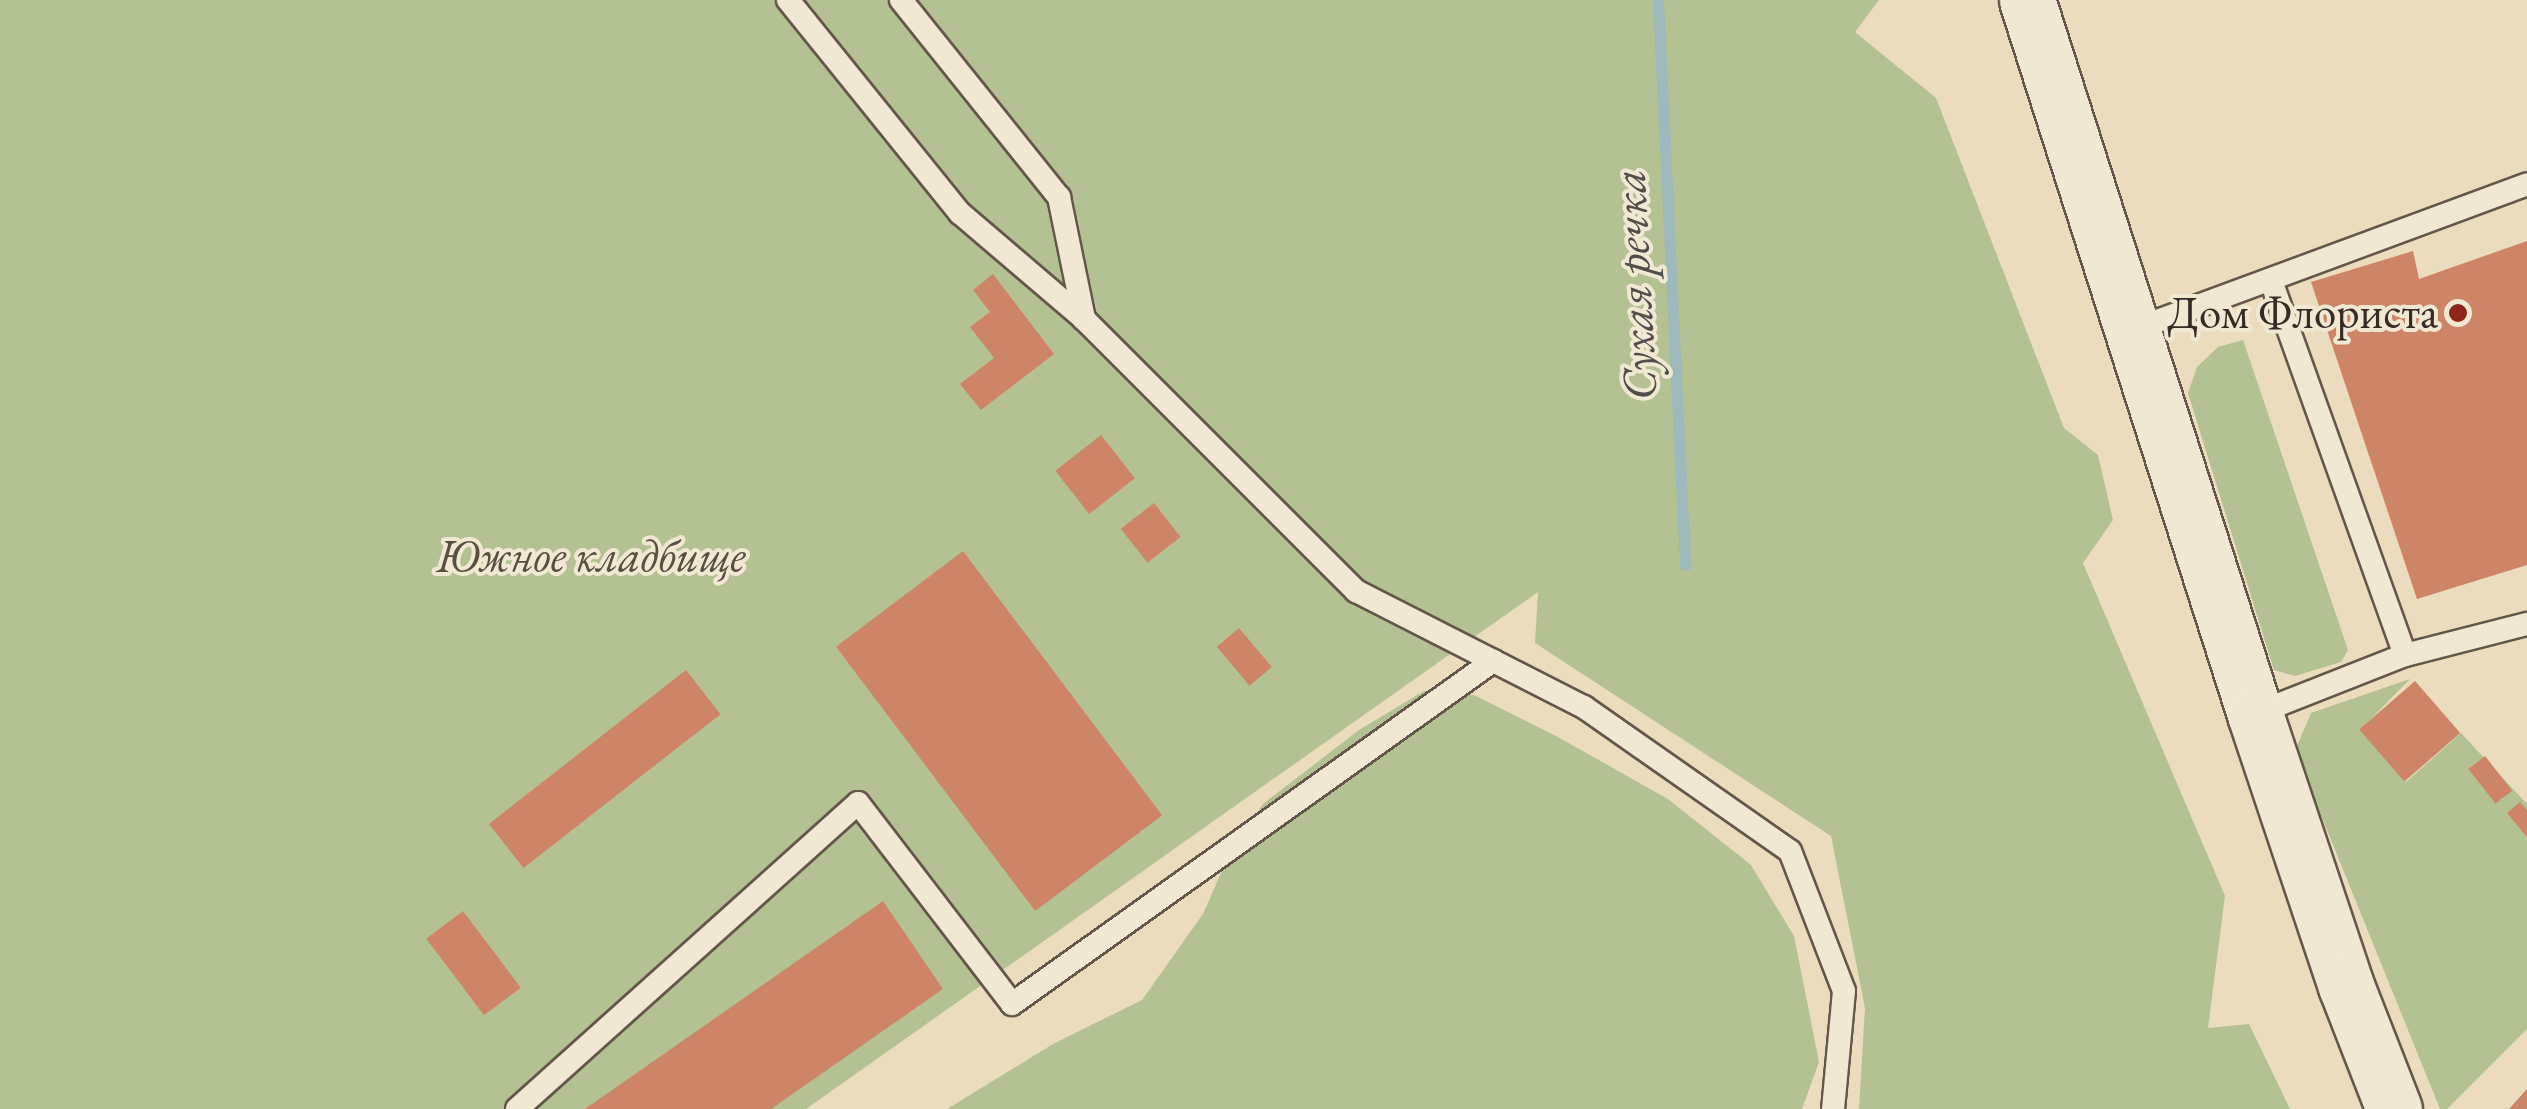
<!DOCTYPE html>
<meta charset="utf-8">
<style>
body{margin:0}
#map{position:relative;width:2527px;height:1109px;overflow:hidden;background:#eadcbc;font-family:"EB Garamond",serif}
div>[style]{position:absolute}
.green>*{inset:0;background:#b4c193}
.stream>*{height:11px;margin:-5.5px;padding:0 5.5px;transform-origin:5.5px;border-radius:5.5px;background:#9db9bb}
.building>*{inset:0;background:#ce8567;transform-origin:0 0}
.roads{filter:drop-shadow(2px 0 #64564a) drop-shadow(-2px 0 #64564a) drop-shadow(0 2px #64564a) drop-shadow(0 -2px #64564a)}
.service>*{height:22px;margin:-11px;padding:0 11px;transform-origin:11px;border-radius:11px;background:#f1e8d3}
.secondary>*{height:55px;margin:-27.5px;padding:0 27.5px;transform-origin:27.5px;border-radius:27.5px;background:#f1e8d3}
.dots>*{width:28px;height:28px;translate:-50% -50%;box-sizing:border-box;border:5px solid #f1e8d3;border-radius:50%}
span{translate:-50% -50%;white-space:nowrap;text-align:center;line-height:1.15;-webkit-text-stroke:8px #f1e8d3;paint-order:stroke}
.poi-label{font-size:45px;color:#382a24}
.right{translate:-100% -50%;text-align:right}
.park-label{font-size:45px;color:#575040;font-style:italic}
.water-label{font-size:48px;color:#514e4a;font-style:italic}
</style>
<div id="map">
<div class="green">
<i style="clip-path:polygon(0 0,1879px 0,1855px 32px,1936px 98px,2064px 428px,2098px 455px,2113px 520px,2083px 563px,2225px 896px,2208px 1028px,2249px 1024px,2290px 1109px,1859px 1109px,1865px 1008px,1831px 836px,1535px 643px,1538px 592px,806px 1109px,0 1109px)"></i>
<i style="clip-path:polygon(2243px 340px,2348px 650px,2341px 662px,2295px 676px,2274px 670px,2188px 393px,2197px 367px,2218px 347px)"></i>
<i style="clip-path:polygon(2410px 679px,2360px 730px,2406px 782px,2461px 733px,2527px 804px,2527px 1029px,2447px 1109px,2440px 1109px,2295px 751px,2311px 713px)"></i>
<i style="clip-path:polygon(1424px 691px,1474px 695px,1556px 736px,1668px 799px,1751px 865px,1794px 936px,1819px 1062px,1802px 1109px,947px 1109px,1053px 1044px,1142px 1000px,1203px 914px,1229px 855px,1263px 804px,1359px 730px)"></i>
</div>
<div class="stream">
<i style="left:1658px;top:0;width:566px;rotate:87.26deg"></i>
</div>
<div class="building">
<i style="clip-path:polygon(2527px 241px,2527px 565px,2417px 599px,2311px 282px,2413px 251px,2419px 279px)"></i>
<i style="clip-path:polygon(993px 274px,1054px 354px,981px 410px,960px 384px,994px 358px,970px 327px,990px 312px,973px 290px)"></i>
<i style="left:1101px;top:435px;width:55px;height:58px;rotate:52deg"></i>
<i style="left:1154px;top:503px;width:43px;height:42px;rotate:52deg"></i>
<i style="left:963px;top:551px;width:331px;height:159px;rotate:53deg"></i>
<i style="left:1239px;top:628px;width:51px;height:29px;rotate:50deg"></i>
<i style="left:686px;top:670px;width:56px;height:250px;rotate:52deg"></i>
<i style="left:2415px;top:681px;width:69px;height:74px;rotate:49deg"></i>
<i style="left:2485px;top:756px;width:44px;height:21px;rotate:52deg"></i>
<i style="clip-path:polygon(2520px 802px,2527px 810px,2527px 837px,2507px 813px)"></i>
<i style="clip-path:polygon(883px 901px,943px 989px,771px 1109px,585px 1109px)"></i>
<i style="left:463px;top:911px;width:96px;height:46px;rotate:53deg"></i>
<i style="clip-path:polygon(2527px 1089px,2527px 1109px,2509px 1109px)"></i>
</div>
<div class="roads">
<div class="service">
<i style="left:788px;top:0;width:274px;rotate:51.1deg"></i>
<i style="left:960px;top:213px;width:163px;rotate:40.5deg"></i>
<i style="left:1084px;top:319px;width:385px;rotate:45deg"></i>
<i style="left:1356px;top:591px;width:256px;rotate:27deg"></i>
<i style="left:1584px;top:707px;width:251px;rotate:35deg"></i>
<i style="left:1790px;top:851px;width:150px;rotate:68.9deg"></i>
<i style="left:1844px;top:991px;width:119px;rotate:95.3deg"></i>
<i style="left:901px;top:0;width:253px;rotate:51.3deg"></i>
<i style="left:1059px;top:197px;width:125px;rotate:78.4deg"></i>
<i style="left:2133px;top:330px;width:420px;rotate:-20.3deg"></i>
<i style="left:2405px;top:655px;width:126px;rotate:-14.3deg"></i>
<i style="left:2255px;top:714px;width:161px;rotate:-21.5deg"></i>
<i style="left:2405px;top:655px;width:398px;rotate:-109.7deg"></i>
<i style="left:517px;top:1109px;width:458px;rotate:-41.9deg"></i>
<i style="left:858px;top:803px;width:253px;rotate:52.5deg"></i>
<i style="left:1012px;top:1004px;width:591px;rotate:-35.49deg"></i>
</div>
<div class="secondary">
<i style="left:2027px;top:0;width:750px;rotate:72.29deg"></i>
<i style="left:2255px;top:714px;width:287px;rotate:71.5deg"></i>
<i style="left:2346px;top:986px;width:132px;rotate:68.7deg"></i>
</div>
</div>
<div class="dots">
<i style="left:2458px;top:313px;background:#8f2418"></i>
</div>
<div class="poi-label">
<span class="right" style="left:2438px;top:313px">Дом Флориста</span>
</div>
<div class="park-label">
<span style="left:591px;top:556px">Южное кладбище</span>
</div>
<div class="water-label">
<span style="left:1634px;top:285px;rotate:-93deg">Сухая речка</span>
</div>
</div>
